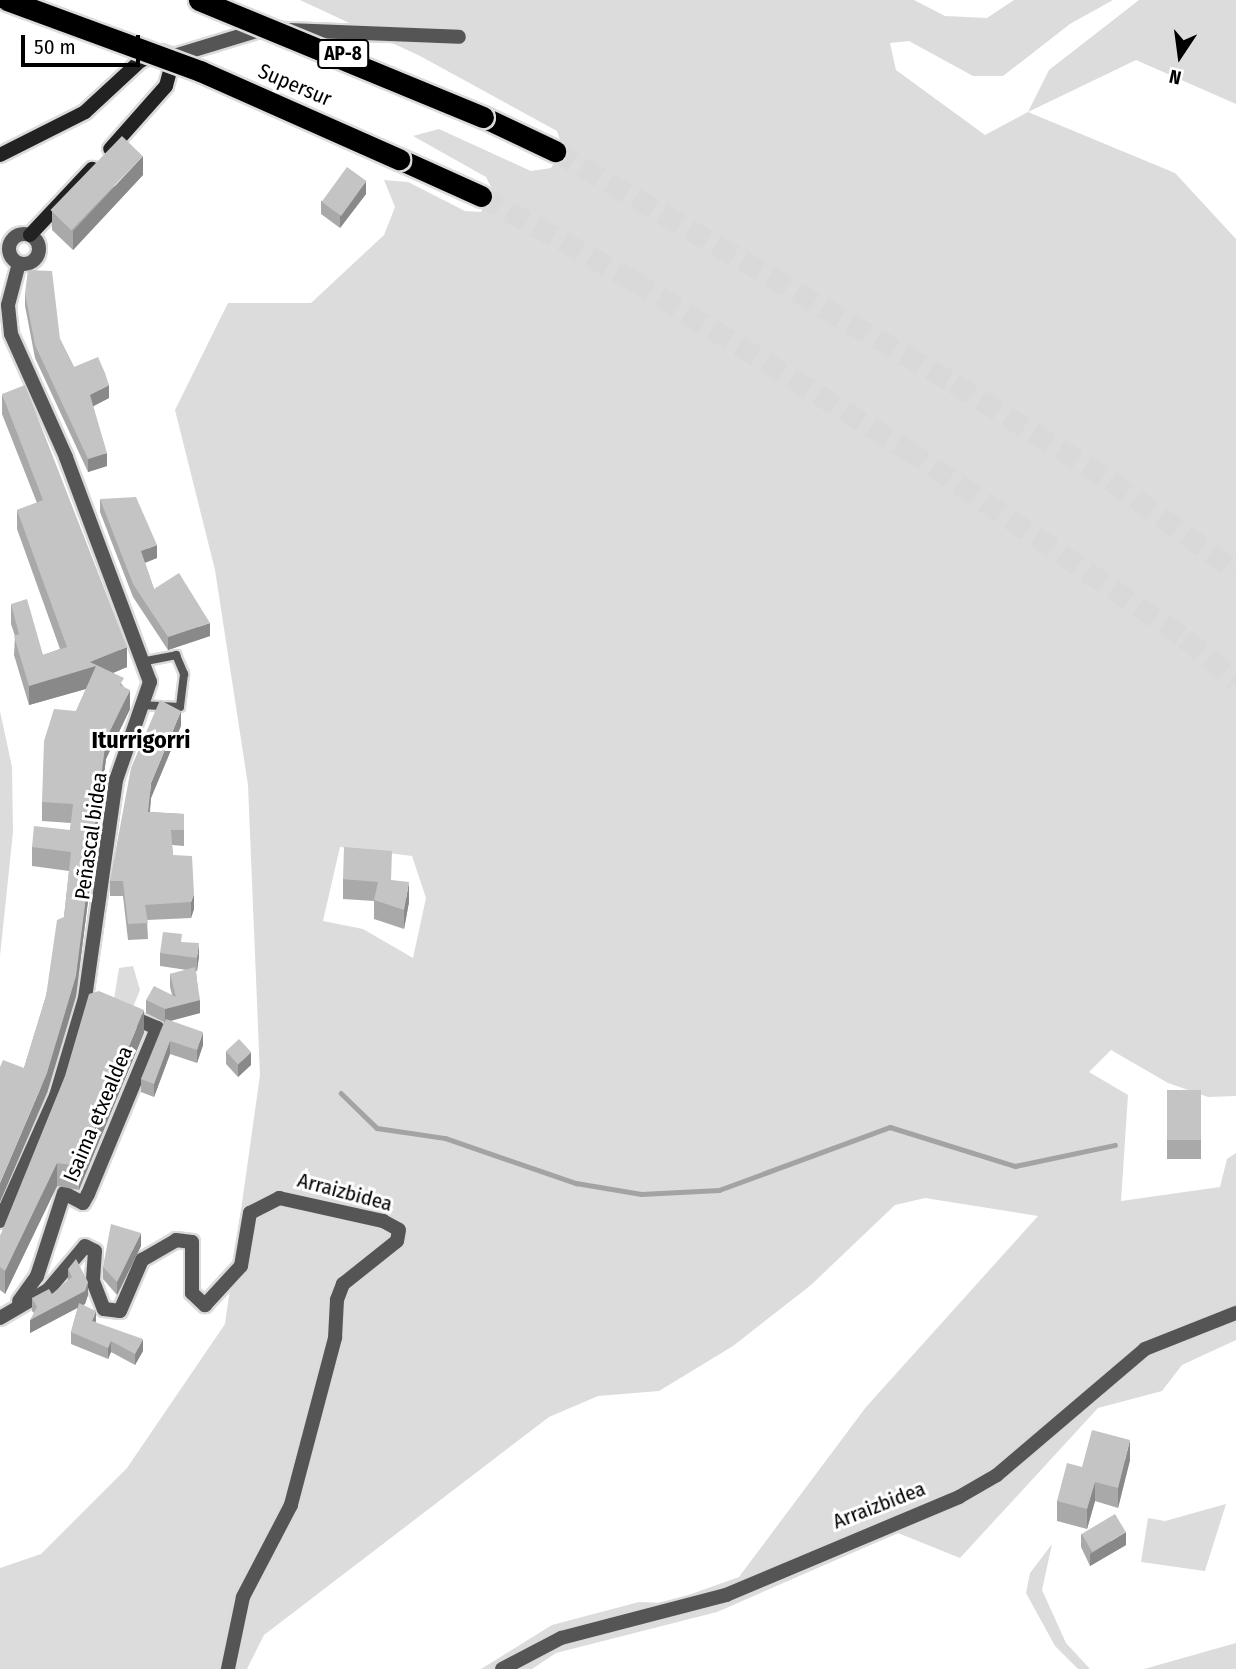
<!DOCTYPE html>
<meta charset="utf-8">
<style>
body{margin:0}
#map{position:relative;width:1236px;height:1669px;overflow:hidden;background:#fff;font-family:"Fira Sans Condensed",sans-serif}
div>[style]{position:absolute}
.green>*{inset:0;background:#dcdcdc}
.stream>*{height:4.5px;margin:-2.25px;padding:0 2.25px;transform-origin:2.25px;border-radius:2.25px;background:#a3a3a3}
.highway-tunnel>*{height:21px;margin-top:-10.5px;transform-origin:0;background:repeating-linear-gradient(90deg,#d9d9d9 0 21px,transparent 0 31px)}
.roads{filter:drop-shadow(2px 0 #dbdbdb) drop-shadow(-2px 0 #dbdbdb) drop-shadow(0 2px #dbdbdb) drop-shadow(0 -2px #dbdbdb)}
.lane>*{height:8px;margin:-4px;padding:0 4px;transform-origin:4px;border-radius:4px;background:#555}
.street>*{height:14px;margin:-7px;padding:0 7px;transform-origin:7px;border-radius:7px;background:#555}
.street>.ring{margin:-7px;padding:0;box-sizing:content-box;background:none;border:14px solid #555;border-radius:50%}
.secondary>*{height:14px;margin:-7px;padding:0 7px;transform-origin:7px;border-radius:7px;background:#222}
.highway>*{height:21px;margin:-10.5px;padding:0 10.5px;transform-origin:10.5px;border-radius:10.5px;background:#000}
.bridges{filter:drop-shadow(2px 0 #dbdbdb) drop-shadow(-2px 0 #dbdbdb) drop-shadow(0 2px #dbdbdb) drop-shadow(0 -2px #dbdbdb)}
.highway-bridge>*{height:21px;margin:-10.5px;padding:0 10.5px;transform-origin:10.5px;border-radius:10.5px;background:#000}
.wall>*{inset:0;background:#a9a9a9;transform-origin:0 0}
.shaded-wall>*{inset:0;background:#898989}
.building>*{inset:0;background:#c4c4c4;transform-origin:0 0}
span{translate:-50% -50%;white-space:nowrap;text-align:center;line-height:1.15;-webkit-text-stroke:6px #fff;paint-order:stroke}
.shield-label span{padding:2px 5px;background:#fff;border:2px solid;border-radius:5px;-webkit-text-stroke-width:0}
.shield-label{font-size:19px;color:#000;font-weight:700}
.street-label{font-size:21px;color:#000}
.quarter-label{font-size:24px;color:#000;font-weight:700}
.north{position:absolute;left:1145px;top:21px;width:70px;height:70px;-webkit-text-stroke:5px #fff;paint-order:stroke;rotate:193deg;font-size:19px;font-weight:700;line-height:28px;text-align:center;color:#000}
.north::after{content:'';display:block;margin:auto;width:24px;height:32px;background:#000;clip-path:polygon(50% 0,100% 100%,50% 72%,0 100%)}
.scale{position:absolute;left:21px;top:35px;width:119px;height:32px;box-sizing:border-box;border:4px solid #000;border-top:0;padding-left:9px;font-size:21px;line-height:24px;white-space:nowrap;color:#000;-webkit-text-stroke:5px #fff;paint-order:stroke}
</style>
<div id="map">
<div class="green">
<i style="clip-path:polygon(evenodd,300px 0,914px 0,945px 16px,987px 18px,1014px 0,1113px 0,1070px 24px,1003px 76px,973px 76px,909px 41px,890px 43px,896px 70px,985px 135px,1028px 112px,1049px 70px,1139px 0,1236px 0,1236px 104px,1136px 60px,1028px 112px,1175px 173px,1236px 239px,1236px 1096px,1208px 1097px,1168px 1083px,1111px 1050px,1089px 1072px,1128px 1095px,1121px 1201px,1220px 1187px,1227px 1159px,1236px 1153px,1236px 1340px,1182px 1365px,1162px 1391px,1098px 1408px,960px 1558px,898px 1533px,717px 1612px,556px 1653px,532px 1669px,481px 1669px,552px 1625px,639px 1602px,666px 1603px,739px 1577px,866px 1407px,1038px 1216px,925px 1198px,895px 1205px,811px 1285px,733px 1346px,659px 1391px,598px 1396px,549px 1417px,264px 1635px,247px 1669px,0 1669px,0 1568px,41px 1554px,127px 1468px,225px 1324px,260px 1075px,248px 785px,215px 570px,175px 410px,228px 303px,311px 303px,384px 235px,395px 207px,384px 180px,408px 182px,465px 211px,481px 212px,492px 189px,486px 177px,413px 136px,439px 129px,531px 171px,551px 168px,563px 149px,557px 131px,420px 56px,300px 0,340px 847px,412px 856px,426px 898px,413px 958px,363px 929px,323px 921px,340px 847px)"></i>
<i style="clip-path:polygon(0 711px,12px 767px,13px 832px,0 956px)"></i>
<i style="clip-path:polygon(133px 966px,140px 990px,133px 1007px,114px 999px,119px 968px)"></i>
<i style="clip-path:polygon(1226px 1504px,1205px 1571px,1141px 1562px,1148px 1518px,1165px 1521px)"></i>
<i style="clip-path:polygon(1052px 1544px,1042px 1590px,1066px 1643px,1090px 1669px,1078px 1669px,1055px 1646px,1026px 1593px,1030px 1573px)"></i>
<i style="clip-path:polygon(1236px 1643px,1236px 1669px,1144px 1669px)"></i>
</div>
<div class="stream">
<i style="left:341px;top:1093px;width:50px;rotate:44.2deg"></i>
<i style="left:377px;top:1128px;width:69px;rotate:8.4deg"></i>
<i style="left:445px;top:1138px;width:139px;rotate:19deg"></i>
<i style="left:576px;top:1183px;width:66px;rotate:9.6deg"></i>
<i style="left:641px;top:1194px;width:78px;rotate:-2.9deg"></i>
<i style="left:719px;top:1190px;width:182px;rotate:-20.2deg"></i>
<i style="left:890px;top:1127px;width:131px;rotate:17.3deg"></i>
<i style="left:1015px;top:1166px;width:102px;rotate:-11.9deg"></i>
</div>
<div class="highway-tunnel">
<i style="left:555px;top:151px;width:462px;rotate:30.2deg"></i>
<i style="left:954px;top:383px;width:184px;rotate:31.9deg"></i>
<i style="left:1110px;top:480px;width:155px;rotate:35.8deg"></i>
<i style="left:481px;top:196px;width:174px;rotate:28.9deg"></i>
<i style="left:633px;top:280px;width:322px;rotate:31.7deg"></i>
<i style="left:907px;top:449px;width:336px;rotate:34.2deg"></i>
<i style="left:1185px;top:638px;width:67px;rotate:40.1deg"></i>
</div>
<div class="roads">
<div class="lane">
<i style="left:146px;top:661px;width:31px;rotate:-11deg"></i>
<i style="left:176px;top:655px;width:21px;rotate:67deg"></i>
<i style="left:184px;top:674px;width:33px;rotate:97deg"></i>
<i style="left:180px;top:707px;width:34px;rotate:-177deg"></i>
</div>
<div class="street">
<i style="left:174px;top:56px;width:93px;rotate:-16.9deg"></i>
<i style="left:263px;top:29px;width:196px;rotate:2.3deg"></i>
<i class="ring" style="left:9px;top:234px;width:16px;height:16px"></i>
<i style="left:0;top:1221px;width:137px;rotate:-65.9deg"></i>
<i style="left:56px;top:1096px;width:102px;rotate:-73.5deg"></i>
<i style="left:85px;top:998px;width:220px;rotate:-81.9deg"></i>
<i style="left:116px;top:780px;width:104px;rotate:-70.9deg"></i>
<i style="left:150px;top:682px;width:240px;rotate:-110.5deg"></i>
<i style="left:66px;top:457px;width:135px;rotate:-114.1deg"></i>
<i style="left:11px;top:334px;width:29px;rotate:-96deg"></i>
<i style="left:8px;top:305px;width:43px;rotate:-75.3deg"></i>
<i style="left:19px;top:1301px;width:31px;rotate:-54deg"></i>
<i style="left:37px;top:1276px;width:87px;rotate:-72deg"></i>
<i style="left:64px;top:1193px;width:21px;rotate:28deg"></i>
<i style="left:83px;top:1203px;width:10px;rotate:-61deg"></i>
<i style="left:88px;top:1194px;width:180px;rotate:-67.4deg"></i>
<i style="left:157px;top:1028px;width:30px;rotate:-157deg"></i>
<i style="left:0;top:1318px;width:56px;rotate:-30.3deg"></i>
<i style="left:48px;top:1290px;width:57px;rotate:-49.9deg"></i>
<i style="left:85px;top:1246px;width:11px;rotate:27deg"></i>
<i style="left:95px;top:1251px;width:30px;rotate:94deg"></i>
<i style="left:93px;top:1281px;width:30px;rotate:69deg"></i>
<i style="left:104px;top:1309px;width:16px;rotate:7deg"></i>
<i style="left:120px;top:1311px;width:56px;rotate:-66.7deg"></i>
<i style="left:142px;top:1260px;width:39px;rotate:-30deg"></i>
<i style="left:176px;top:1240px;width:16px;rotate:7deg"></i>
<i style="left:192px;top:1242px;width:51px;rotate:90deg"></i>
<i style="left:192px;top:1293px;width:18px;rotate:43deg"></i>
<i style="left:205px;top:1305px;width:53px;rotate:-47.3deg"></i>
<i style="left:241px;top:1266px;width:54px;rotate:-80.4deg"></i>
<i style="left:250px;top:1213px;width:33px;rotate:-27deg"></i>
<i style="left:279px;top:1198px;width:107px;rotate:12.5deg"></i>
<i style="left:383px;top:1221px;width:18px;rotate:29deg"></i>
<i style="left:399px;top:1230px;width:11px;rotate:100deg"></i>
<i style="left:397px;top:1241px;width:69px;rotate:141.5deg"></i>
<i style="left:343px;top:1284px;width:17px;rotate:111deg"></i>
<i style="left:337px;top:1300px;width:38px;rotate:93deg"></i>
<i style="left:335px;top:1338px;width:173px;rotate:104.8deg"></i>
<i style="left:291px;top:1505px;width:104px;rotate:117.6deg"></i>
<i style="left:243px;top:1597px;width:74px;rotate:101.8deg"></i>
<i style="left:502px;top:1669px;width:67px;rotate:-27.7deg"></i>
<i style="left:561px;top:1638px;width:171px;rotate:-14.6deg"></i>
<i style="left:726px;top:1595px;width:253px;rotate:-22.8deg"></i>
<i style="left:959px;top:1497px;width:44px;rotate:-30.1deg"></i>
<i style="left:997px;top:1475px;width:194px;rotate:-40.4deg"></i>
<i style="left:1145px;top:1349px;width:98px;rotate:-21.6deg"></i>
</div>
<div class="secondary">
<i style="left:0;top:155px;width:95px;rotate:-26.8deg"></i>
<i style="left:85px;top:112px;width:75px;rotate:-42.8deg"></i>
<i style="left:140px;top:61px;width:23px;rotate:-23deg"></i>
<i style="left:161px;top:52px;width:14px;rotate:17deg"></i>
<i style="left:174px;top:56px;width:31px;rotate:105deg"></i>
<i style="left:166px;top:86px;width:84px;rotate:131.6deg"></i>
<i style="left:30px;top:235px;width:91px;rotate:-46.8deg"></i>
</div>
<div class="highway">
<i style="left:483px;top:117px;width:80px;rotate:25.3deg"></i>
<i style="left:399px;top:159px;width:90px;rotate:24.3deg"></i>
</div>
</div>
<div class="bridges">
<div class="highway-bridge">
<i style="left:7px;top:0;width:206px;rotate:20.2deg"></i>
<i style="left:200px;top:71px;width:218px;rotate:23.9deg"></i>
<i style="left:199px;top:0;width:307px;rotate:22.4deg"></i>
</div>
</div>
<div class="wall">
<i style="clip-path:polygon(143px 175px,73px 250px,52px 230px,52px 211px)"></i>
<i style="clip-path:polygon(366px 194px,340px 228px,321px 214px,321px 201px)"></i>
<i style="clip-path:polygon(25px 293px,60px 339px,74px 367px,109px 398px,93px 406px,107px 466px,88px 472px,35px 358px,25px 306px)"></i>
<i style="clip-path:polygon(2px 394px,127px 667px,113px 673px,124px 687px,130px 709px,106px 759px,76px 996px,47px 1093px,24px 1068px,46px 996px,64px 917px,69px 871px,32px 866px,32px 847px,70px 830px,71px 823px,42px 821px,42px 802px,76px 711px,86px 689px,29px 705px,14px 655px,15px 636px,11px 624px,11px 604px,43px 655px,60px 649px,17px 529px,17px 510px,37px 503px,2px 414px)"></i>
<i style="clip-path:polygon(100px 499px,157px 558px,145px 563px,154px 589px,210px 636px,168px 650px,133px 597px,100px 512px)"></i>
<i style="clip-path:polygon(181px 726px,151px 798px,150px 812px,184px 814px,184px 846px,172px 845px,173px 855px,194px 909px,191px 918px,147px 920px,148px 939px,128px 940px,123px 896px,110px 896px,110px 881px)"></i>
<i style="clip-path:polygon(343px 879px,392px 880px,409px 902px,404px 929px,374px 919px,374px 901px,343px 899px)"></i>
<i style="clip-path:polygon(182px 942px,199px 956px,197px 971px,196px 971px,200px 1013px,171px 1021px,203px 1045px,197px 1063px,170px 1054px,154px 1097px,141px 1092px,141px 1079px,164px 1022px,146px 1013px,146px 1000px,172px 995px,170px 987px,170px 974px,187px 970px,160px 966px,160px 953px)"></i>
<i style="clip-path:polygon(144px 1033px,79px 1190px,57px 1186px,5px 1294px,0 1290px,0 1236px)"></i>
<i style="clip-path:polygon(226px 1051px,251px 1065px,238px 1077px,226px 1064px)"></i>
<i style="left:1167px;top:1090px;width:34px;height:69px"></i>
<i style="clip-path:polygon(141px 1246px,117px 1295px,103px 1279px,103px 1267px)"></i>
<i style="clip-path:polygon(68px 1269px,88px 1295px,85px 1304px,83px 1305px,96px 1323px,143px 1351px,135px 1365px,111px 1352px,108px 1359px,71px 1344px,71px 1332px,78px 1307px,30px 1333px,34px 1313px,32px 1311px,32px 1298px,52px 1294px,68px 1281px)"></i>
<i style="clip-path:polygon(1130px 1460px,1118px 1508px,1095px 1501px,1087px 1529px,1057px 1521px,1057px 1501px,1082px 1467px)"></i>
<i style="clip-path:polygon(1081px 1534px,1126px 1545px,1090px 1566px,1081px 1547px)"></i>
</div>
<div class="shaded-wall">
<i style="clip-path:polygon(143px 156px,143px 175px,73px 250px,73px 231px)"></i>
<i style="clip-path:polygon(366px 181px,366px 194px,340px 228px,340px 215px)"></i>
<i style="clip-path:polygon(109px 385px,109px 398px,90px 408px,90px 395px)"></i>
<i style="clip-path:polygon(107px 453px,107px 466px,88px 472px,88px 459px)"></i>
<i style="clip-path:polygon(157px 545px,157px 558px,141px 564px,141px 551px)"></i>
<i style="clip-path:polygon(210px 623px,210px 636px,168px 650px,168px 637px)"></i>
<i style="clip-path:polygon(127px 647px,127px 667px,96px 680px,96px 686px,29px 705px,29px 686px)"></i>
<i style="clip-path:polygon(130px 690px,130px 709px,106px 759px,76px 996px,47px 1093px,0 1202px,0 1183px,47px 1073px,106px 739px)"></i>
<i style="clip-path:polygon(181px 711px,181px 726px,151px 798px,148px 827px,148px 812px,151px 783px)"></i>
<i style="clip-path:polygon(409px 882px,409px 902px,404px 929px,404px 910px)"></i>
<i style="clip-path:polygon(194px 894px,194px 909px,191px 918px,191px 902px)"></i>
<i style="clip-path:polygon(199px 943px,199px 956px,197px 971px,197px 958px)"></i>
<i style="clip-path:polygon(200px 1000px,200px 1013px,165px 1022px,165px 1009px)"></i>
<i style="clip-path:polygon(144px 1010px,144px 1033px,79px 1190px,79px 1166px)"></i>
<i style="clip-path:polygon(203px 1032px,203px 1045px,197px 1063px,197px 1050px)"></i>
<i style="clip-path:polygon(170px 1041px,170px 1054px,154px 1097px,154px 1084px)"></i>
<i style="clip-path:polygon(251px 1052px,251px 1065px,238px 1077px,238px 1064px)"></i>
<i style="clip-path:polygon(57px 1163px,57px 1186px,5px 1294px,5px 1271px)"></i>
<i style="clip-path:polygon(141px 1233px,141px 1246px,117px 1295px,117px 1282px)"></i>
<i style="clip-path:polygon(88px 1282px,88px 1295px,85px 1304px,30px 1333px,30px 1320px)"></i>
<i style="clip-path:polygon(96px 1311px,96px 1322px,92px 1321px)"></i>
<i style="clip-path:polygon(143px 1339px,143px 1351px,135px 1365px,135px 1354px)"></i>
<i style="clip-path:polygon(111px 1341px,111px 1352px,108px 1359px,108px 1348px)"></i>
<i style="clip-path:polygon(1130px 1440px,1130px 1460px,1118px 1508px,1118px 1488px)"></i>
<i style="clip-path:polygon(1095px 1482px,1095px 1501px,1087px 1529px,1087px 1509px)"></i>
<i style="clip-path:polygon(1126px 1532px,1126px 1545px,1090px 1566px,1090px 1554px)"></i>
</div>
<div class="building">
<i style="left:122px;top:136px;width:29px;height:103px;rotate:44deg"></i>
<i style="left:347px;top:167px;width:24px;height:43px;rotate:36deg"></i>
<i style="clip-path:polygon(28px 270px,52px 271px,60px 339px,74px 367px,98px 357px,105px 373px,109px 385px,90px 395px,107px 453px,88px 459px,35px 345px,25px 293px)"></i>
<i style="clip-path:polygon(25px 385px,127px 647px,90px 662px,124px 678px,120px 685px,130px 690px,106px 739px,76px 976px,47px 1073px,0 1183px,0 1067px,3px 1060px,24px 1068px,46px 996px,57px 920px,64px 917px,71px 852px,32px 847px,34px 826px,70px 830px,73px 804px,42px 802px,44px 741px,54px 709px,76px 711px,96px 666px,29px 686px,14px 636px,19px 634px,11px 604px,27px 599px,43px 655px,67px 647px,17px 510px,43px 500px,2px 394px)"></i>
<i style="clip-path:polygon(136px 497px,157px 545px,141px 551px,154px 589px,179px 573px,210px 623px,168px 637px,133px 584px,100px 499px)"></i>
<i style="clip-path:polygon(160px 700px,181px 711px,151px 783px,148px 812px,184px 814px,184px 830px,171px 830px,173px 855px,192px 856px,194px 894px,191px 902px,145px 905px,148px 923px,128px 924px,123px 881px,110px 881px,131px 768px)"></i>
<i style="clip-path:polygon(344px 847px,392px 851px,391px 880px,409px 882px,404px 910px,374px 900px,378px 882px,343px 879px)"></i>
<i style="clip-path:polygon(163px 932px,182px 934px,181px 942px,199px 943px,197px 958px,160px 953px)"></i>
<i style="clip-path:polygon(195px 967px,200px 1000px,165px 1009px,146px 1000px,154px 986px,176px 997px,170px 974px)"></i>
<i style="clip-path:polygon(99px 991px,144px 1010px,79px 1166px,57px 1163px,5px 1271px,0 1267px,0 1236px,65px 1076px,89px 994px)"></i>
<i style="clip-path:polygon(166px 1019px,203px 1032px,197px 1050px,170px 1041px,154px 1084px,141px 1079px)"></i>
<i style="left:239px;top:1039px;width:18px;height:18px;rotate:47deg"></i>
<i style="left:1167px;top:1090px;width:34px;height:50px"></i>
<i style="clip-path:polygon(111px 1224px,141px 1233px,117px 1282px,103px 1267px)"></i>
<i style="clip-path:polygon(76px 1259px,88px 1282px,85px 1291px,30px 1320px,37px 1307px,32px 1298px,49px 1289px,52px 1294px,72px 1277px,68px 1269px)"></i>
<i style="clip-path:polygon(79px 1303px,96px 1311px,92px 1321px,143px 1339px,135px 1354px,111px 1341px,108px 1348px,71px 1332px)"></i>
<i style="clip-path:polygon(1092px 1430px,1130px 1440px,1118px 1488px,1095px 1482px,1087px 1509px,1057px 1501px,1067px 1463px,1082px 1467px)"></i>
<i style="left:1115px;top:1514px;width:21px;height:39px;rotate:59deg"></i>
</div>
<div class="shield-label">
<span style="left:343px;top:54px">AP-8</span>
</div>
<div class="street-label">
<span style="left:295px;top:85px;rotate:23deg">Supersur</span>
<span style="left:91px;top:836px;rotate:-82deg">Peñascal bidea</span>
<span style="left:98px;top:1114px;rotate:-67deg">Isaima etxealdea</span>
<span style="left:345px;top:1192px;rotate:15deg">Arraizbidea</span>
<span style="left:879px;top:1505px;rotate:-21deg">Arraizbidea</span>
</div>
<div class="quarter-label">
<span style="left:141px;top:741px">Iturrigorri</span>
</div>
<div class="north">N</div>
<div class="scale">50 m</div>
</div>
